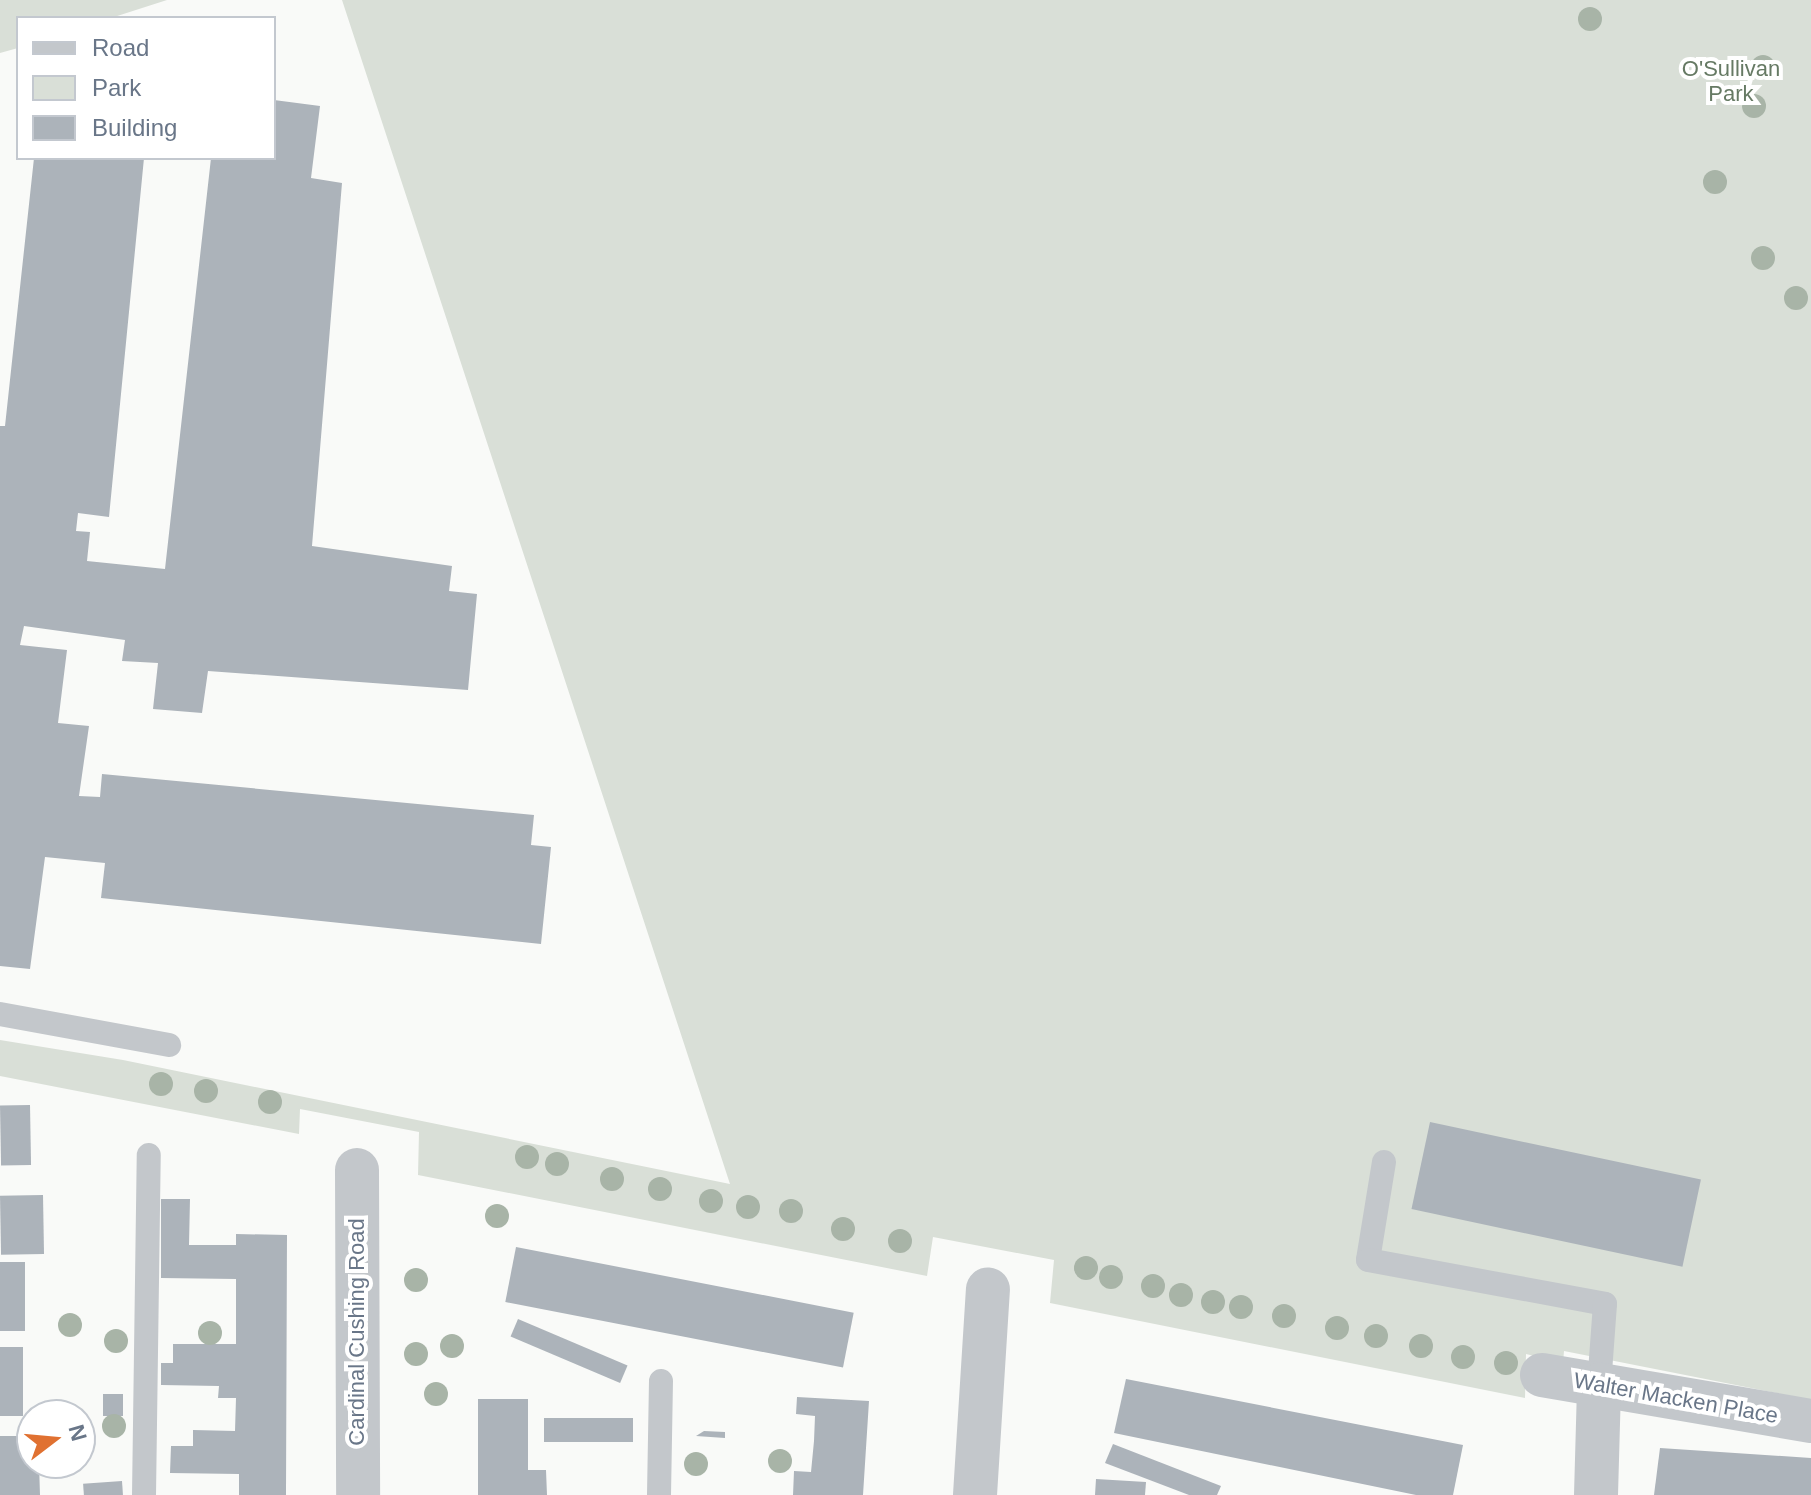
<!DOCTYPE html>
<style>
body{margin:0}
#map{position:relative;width:1811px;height:1495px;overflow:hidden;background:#f9faf8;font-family:Arial,sans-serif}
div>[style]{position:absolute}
.green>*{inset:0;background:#d9dfd7}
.building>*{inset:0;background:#acb3ba;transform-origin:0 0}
.service>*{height:24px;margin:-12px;padding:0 12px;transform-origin:12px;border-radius:12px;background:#c3c7cb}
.minor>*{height:44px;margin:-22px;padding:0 22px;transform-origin:22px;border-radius:22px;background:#c3c7cb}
.trees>*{width:24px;height:24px;margin:-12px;border-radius:50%;background:#a8b4a7}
span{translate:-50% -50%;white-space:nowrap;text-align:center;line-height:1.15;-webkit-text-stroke:8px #fff;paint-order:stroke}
.park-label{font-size:22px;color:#667a64}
.street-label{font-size:22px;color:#697688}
.legend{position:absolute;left:16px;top:16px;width:260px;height:144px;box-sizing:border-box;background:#fff;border:2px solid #c3c8cf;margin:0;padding:10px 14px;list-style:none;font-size:24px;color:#697688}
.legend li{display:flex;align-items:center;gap:16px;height:40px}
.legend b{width:40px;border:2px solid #c3c8cf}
.north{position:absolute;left:16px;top:1399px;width:80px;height:80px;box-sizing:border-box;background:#fff;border:2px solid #c3c8cf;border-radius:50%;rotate:74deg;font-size:22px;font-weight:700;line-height:32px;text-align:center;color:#697688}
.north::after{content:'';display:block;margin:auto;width:28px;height:36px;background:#e07131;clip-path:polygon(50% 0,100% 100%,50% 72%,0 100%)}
</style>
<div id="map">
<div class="green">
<i style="clip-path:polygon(0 0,167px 0,111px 18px,18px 18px,18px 48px,0 53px)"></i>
<i style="clip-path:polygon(342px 0,1811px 0,1811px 1400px,1564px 1351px,1563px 1363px,1526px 1354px,1525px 1398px,1050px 1303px,1054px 1260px,933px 1237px,927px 1276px,418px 1175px,419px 1132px,300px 1109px,299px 1134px,0 1076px,0 1040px,123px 1060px,730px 1184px)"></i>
</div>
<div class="building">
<i style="clip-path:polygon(274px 100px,320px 106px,311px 178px,342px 183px,312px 546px,452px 566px,449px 591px,477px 594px,468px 690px,208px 671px,202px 713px,153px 709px,158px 663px,122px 661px,125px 640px,24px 626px,20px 645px,67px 650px,58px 723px,89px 726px,79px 796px,100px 797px,102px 774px,534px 815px,531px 845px,551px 847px,541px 944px,101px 898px,105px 863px,45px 857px,30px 969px,0 966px,0 426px,5px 426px,34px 158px,144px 158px,109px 517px,78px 513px,76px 531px,90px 532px,87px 561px,165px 569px,211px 158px,274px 158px)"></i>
<i style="left:30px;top:1105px;width:60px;height:30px;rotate:89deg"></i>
<i style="left:1430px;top:1122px;width:277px;height:89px;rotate:12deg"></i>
<i style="left:43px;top:1195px;width:59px;height:43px;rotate:89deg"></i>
<i style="clip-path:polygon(161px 1199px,190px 1199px,189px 1245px,236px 1245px,236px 1234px,287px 1235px,286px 1495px,239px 1495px,239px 1474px,170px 1473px,171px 1446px,193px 1446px,193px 1430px,235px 1431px,236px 1398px,218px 1398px,219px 1386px,161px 1385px,161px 1363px,173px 1363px,173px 1344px,236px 1344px,236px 1279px,161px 1278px)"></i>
<i style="left:516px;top:1247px;width:344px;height:56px;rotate:11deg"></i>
<i style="left:0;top:1262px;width:25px;height:69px"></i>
<i style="left:518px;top:1319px;width:119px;height:19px;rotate:23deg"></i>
<i style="left:0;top:1347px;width:23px;height:69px"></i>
<i style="clip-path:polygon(1126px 1379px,1463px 1445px,1453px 1495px,1416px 1495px,1114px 1433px)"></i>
<i style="left:103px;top:1394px;width:20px;height:22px"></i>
<i style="clip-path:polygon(797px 1397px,869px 1401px,863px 1495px,793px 1495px,794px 1471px,811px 1472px,814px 1441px,815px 1416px,796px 1414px)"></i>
<i style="clip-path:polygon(478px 1399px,528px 1399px,528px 1470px,546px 1470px,547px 1495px,478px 1495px)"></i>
<i style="left:544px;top:1418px;width:89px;height:24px"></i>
<i style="clip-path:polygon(704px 1431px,725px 1432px,725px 1438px,696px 1436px)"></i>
<i style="clip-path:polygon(0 1436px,32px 1436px,32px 1463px,39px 1463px,40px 1495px,0 1495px)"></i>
<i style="clip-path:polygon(1113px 1444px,1221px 1486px,1217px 1495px,1189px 1495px,1105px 1463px)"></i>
<i style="clip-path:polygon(1660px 1448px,1811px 1458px,1811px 1495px,1654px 1495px)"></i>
<i style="clip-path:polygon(1096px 1479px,1146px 1482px,1145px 1495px,1095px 1495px)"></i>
<i style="left:122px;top:1481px;width:14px;height:39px;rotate:86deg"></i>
</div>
<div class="service">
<i style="left:0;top:1014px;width:172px;rotate:10.4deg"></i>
<i style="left:1384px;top:1162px;width:99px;rotate:99.3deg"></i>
<i style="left:1368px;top:1260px;width:241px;rotate:10.5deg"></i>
<i style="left:1605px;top:1304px;width:81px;rotate:94.2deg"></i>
<i style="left:144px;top:1495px;width:340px;rotate:-89.2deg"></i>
<i style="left:659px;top:1495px;width:114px;rotate:-89deg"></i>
</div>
<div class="minor">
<i style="left:357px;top:1170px;width:325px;rotate:89.8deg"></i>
<i style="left:1542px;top:1375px;width:273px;rotate:9.7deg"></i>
<i style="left:975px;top:1495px;width:206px;rotate:-86.4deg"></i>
<i style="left:1596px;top:1495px;width:110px;rotate:-88.4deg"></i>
</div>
<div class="trees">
<i style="left:1590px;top:19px"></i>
<i style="left:1763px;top:67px"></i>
<i style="left:1754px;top:106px"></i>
<i style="left:1715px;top:182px"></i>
<i style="left:1763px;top:258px"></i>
<i style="left:1796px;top:298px"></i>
<i style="left:161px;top:1084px"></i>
<i style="left:206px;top:1091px"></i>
<i style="left:270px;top:1102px"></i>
<i style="left:527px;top:1157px"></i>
<i style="left:557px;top:1164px"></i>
<i style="left:612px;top:1179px"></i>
<i style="left:660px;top:1189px"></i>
<i style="left:711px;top:1201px"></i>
<i style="left:748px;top:1207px"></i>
<i style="left:791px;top:1211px"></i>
<i style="left:497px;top:1216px"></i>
<i style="left:843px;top:1229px"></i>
<i style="left:900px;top:1241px"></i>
<i style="left:1086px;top:1268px"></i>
<i style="left:1111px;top:1277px"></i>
<i style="left:416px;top:1280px"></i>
<i style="left:1153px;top:1286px"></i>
<i style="left:1181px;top:1295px"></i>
<i style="left:1213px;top:1302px"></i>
<i style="left:1241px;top:1307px"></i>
<i style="left:1284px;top:1316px"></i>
<i style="left:70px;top:1325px"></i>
<i style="left:1337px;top:1328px"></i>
<i style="left:210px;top:1333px"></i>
<i style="left:1376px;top:1336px"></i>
<i style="left:116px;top:1341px"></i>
<i style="left:452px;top:1346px"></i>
<i style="left:1421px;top:1346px"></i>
<i style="left:416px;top:1354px"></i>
<i style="left:1463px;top:1357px"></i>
<i style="left:1506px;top:1363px"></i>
<i style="left:436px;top:1394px"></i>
<i style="left:114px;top:1426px"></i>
<i style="left:780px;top:1461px"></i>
<i style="left:696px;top:1464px"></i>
</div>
<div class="park-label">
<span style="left:1731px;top:81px">O'Sullivan<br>Park</span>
</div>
<div class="street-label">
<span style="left:357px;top:1332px;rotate:-90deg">Cardinal Cushing Road</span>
<span style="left:1676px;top:1398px;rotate:10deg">Walter Macken Place</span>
</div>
<ul class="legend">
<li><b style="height:10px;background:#c3c7cb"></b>Road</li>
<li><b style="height:22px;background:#d9dfd7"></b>Park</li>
<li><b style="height:22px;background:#acb3ba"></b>Building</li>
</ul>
<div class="north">N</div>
</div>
